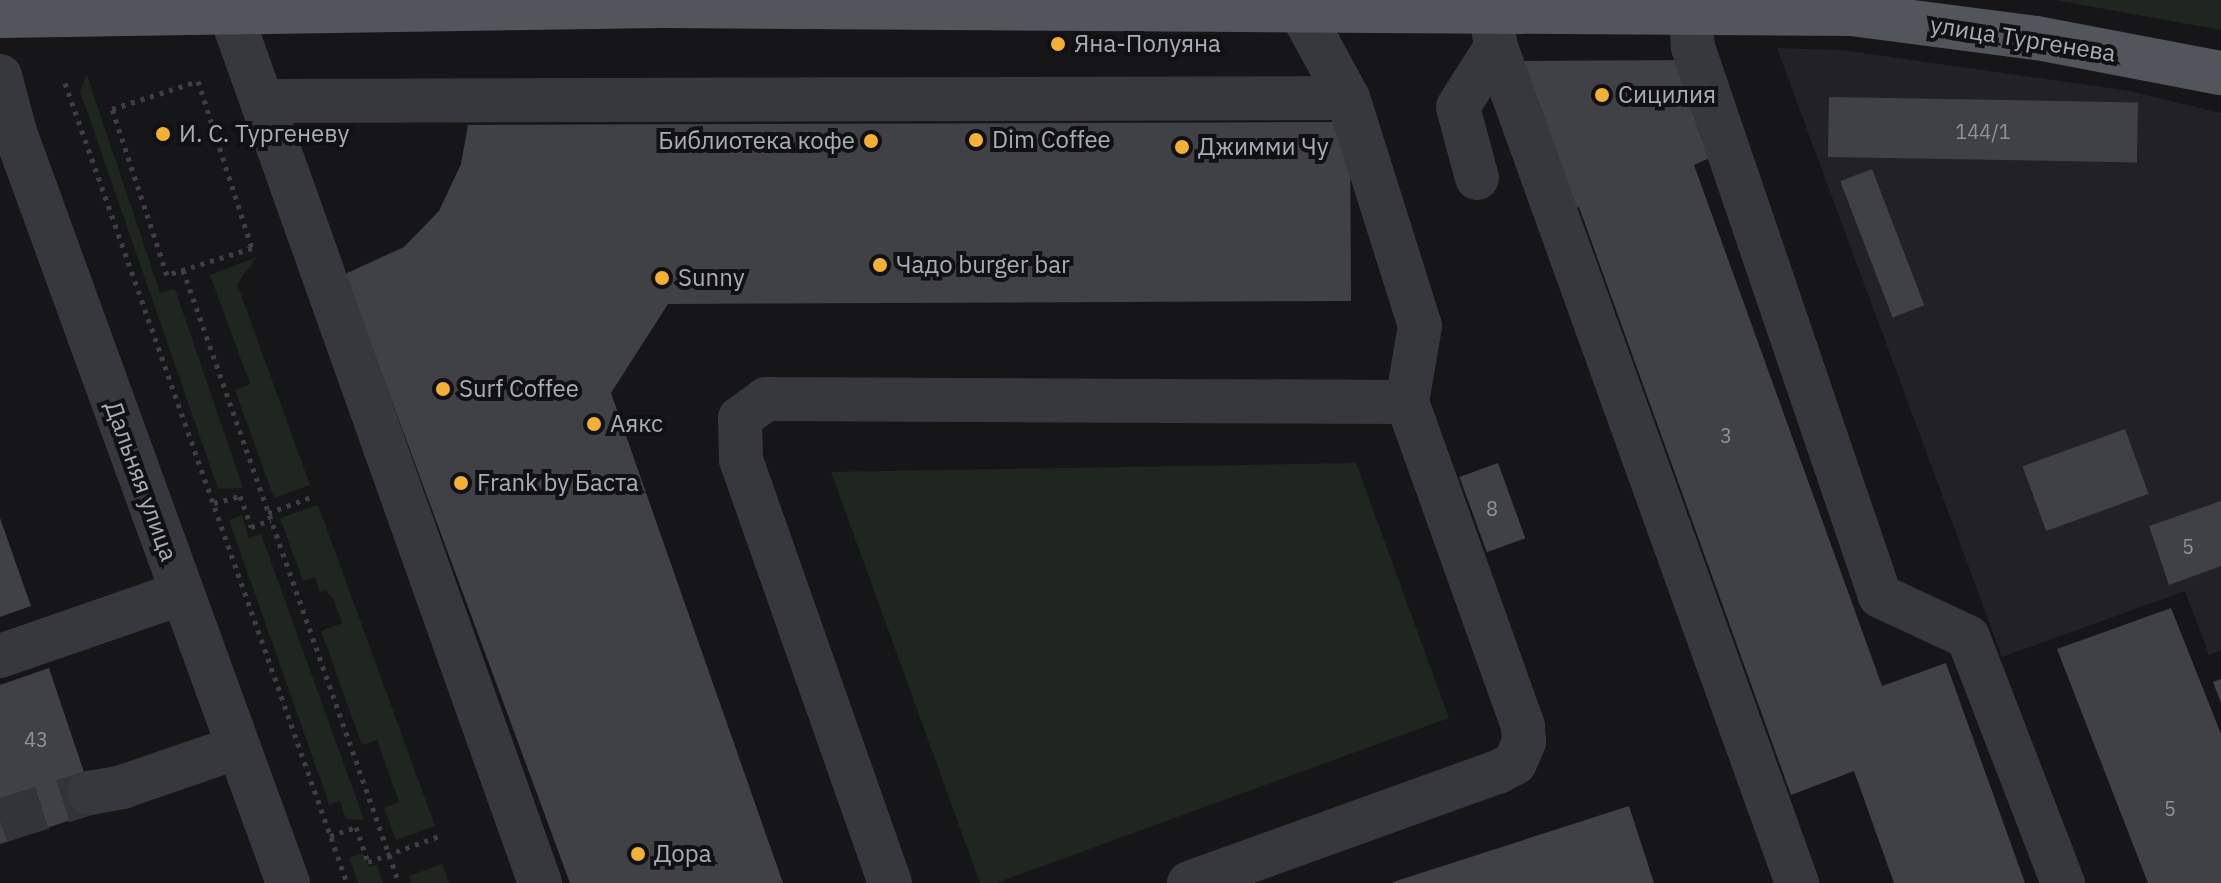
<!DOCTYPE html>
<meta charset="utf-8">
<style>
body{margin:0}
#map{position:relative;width:2221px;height:883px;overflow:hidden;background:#161618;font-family:"IBM Plex Sans",sans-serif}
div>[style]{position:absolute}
.built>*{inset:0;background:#222225}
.green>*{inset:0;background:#1e261f}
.building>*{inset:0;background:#404145;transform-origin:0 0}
.minor-tunnel>*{height:44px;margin-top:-22px;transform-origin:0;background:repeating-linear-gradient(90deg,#333438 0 44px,transparent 0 66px)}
.path>*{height:5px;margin-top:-2.5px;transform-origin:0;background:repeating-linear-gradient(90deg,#3d3f44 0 4px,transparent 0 10px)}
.minor>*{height:44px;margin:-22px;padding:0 22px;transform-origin:22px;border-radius:22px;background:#37383d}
.major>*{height:44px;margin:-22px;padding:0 22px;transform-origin:22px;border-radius:22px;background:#53555c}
.dots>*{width:22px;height:22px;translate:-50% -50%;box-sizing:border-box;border:4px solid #111113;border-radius:50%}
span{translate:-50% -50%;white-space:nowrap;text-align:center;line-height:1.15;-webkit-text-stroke:8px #111113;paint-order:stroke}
.number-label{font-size:20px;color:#8e929b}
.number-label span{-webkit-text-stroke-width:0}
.street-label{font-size:24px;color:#a8adb8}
.poi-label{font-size:24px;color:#a8adb8}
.left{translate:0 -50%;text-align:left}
.right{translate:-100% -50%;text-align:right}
</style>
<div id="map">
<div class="built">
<i style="clip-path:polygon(1777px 48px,1841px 50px,2130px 91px,2221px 113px,2221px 650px,2209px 655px,2185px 591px,2002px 657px)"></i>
</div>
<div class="green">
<i style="clip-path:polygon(2055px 0,2221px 0,2221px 30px)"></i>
<i style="clip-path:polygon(87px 75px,160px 293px,175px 289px,243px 488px,218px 489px,80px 91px)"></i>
<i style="clip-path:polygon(257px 257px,237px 284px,310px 485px,274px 498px,235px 390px,250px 384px,210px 275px)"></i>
<i style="clip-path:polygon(1356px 463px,1449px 718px,996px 883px,980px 883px,831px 472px)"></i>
<i style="clip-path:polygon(318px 505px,435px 826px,396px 840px,384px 808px,399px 802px,377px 740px,362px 745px,321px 631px,342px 623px,333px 598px,326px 590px,320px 592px,315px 577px,303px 581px,280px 518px)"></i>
<i style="clip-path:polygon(242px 515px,249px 538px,261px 534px,364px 820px,346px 819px,340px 801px,329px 804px,229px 520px)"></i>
<i style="clip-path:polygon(363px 853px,369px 867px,377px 865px,383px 883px,358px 883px,349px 858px)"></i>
<i style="clip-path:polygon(442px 864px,449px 883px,411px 883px,409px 876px)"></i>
</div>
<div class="building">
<i style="clip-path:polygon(1682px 60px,1714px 156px,1694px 165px,1882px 686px,1946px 663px,2025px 883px,1894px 883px,1854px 771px,1791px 795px,1579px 207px,1567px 210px,1516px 61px)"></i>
<i style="left:1829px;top:97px;width:309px;height:60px;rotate:1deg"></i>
<i style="clip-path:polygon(1350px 122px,1351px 301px,668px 304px,611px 393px,783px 883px,570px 883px,345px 274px,404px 247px,439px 211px,461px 164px,468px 125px)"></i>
<i style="left:1872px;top:169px;width:146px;height:34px;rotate:69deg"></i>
<i style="left:2125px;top:429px;width:69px;height:109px;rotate:70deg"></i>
<i style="left:1498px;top:463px;width:80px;height:41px;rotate:70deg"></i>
<i style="clip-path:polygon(2221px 501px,2221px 566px,2169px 585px,2149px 526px)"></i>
<i style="clip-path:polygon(0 518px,31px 606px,0 617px)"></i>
<i style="clip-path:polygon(2171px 608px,2221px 734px,2221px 883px,2148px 883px,2057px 649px)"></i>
<i style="clip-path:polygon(49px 668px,97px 811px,0 844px,0 685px)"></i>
<i style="clip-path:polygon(2221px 679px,2221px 703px,2213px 682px)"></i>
<i style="clip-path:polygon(1629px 806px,1654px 883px,1393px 883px,1393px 882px)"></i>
</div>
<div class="minor-tunnel">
<i style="left:0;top:821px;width:93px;rotate:-17.5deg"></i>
</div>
<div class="path">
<i style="left:198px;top:81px;width:176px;rotate:72.1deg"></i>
<i style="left:252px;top:248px;width:89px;rotate:162.4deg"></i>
<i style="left:167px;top:275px;width:175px;rotate:-108.3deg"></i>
<i style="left:112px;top:109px;width:90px;rotate:-18deg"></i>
<i style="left:65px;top:83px;width:848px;rotate:70.58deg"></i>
<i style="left:183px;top:270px;width:650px;rotate:70.59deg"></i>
<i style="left:214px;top:503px;width:27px;rotate:-15deg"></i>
<i style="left:240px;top:496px;width:33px;rotate:70deg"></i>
<i style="left:251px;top:527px;width:21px;rotate:-19deg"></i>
<i style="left:268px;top:513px;width:49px;rotate:-20.3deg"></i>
<i style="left:330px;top:836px;width:28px;rotate:-19deg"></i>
<i style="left:356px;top:827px;width:37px;rotate:71deg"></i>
<i style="left:368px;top:862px;width:76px;rotate:-20.1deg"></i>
</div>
<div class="minor">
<i style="left:230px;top:12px;width:925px;rotate:70.41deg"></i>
<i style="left:1491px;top:12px;width:35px;rotate:82deg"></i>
<i style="left:1496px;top:47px;width:889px;rotate:70.2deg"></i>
<i style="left:1691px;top:13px;width:34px;rotate:87deg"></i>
<i style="left:1693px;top:47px;width:580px;rotate:71.19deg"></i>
<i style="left:1880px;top:596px;width:97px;rotate:25deg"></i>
<i style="left:1968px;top:637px;width:264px;rotate:68.9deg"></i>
<i style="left:0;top:76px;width:58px;rotate:75deg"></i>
<i style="left:15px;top:132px;width:799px;rotate:70.02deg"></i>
<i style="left:264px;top:101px;width:1084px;rotate:-0.16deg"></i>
<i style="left:1477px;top:178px;width:73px;rotate:-105deg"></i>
<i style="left:1458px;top:107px;width:71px;rotate:-57.7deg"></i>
<i style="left:0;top:656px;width:193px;rotate:-19.1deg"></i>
<i style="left:89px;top:793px;width:34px;rotate:-10deg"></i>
<i style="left:122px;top:787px;width:123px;rotate:-19deg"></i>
<i style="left:890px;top:883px;width:449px;rotate:-109.4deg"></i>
<i style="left:741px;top:459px;width:41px;rotate:-91.4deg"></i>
<i style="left:740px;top:418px;width:32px;rotate:-36deg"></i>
<i style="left:766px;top:399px;width:641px;rotate:0.27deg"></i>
<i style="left:1189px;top:883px;width:328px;rotate:-19.8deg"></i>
<i style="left:1498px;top:772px;width:19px;rotate:-28deg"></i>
<i style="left:1515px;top:763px;width:23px;rotate:-67deg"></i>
<i style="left:1524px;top:742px;width:16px;rotate:-94deg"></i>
<i style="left:1523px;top:726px;width:344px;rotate:-109.7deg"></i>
<i style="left:1407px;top:402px;width:77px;rotate:-80.3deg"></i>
<i style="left:1420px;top:326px;width:239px;rotate:-107.5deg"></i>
<i style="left:1348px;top:98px;width:100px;rotate:-118.6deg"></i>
</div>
<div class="major">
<i style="left:0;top:16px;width:661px;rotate:-0.87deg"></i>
<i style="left:661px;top:6px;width:1190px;rotate:0.39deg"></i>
<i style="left:1851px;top:14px;width:188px;rotate:7.4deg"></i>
<i style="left:2037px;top:38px;width:187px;rotate:10.8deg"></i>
</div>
<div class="dots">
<i style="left:1058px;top:44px;background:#f2b134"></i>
<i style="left:1602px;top:95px;background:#f2b134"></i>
<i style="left:163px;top:134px;background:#f2b134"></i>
<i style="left:976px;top:140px;background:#f2b134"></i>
<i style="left:871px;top:141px;background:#f2b134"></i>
<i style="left:1182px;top:147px;background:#f2b134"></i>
<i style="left:880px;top:265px;background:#f2b134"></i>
<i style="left:662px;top:278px;background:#f2b134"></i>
<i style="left:443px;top:389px;background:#f2b134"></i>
<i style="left:594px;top:424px;background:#f2b134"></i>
<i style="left:461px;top:483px;background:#f2b134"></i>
<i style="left:638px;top:854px;background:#f2b134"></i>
</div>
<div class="number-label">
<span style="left:1983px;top:131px">144/1</span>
<span style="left:1726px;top:435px">3</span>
<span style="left:1492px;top:508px">8</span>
<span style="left:2188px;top:546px">5</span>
<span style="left:36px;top:739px">43</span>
<span style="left:2170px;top:808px">5</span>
</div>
<div class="street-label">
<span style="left:2023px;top:39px;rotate:9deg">улица Тургенева</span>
<span style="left:141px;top:481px;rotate:70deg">Дальняя улица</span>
</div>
<div class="poi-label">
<span class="left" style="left:1074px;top:44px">Яна-Полуяна</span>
<span class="left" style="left:1618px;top:95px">Сицилия</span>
<span class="left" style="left:179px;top:134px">И. С. Тургеневу</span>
<span class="left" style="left:992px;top:140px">Dim Coffee</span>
<span class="right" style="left:855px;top:141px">Библиотека кофе</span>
<span class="left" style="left:1198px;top:147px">Джимми Чу</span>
<span class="left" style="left:896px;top:265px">Чадо burger bar</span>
<span class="left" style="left:678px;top:278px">Sunny</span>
<span class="left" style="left:459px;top:389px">Surf Coffee</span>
<span class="left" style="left:610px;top:424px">Аякс</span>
<span class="left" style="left:477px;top:483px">Frank by Баста</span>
<span class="left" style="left:654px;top:854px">Дора</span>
</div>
</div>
